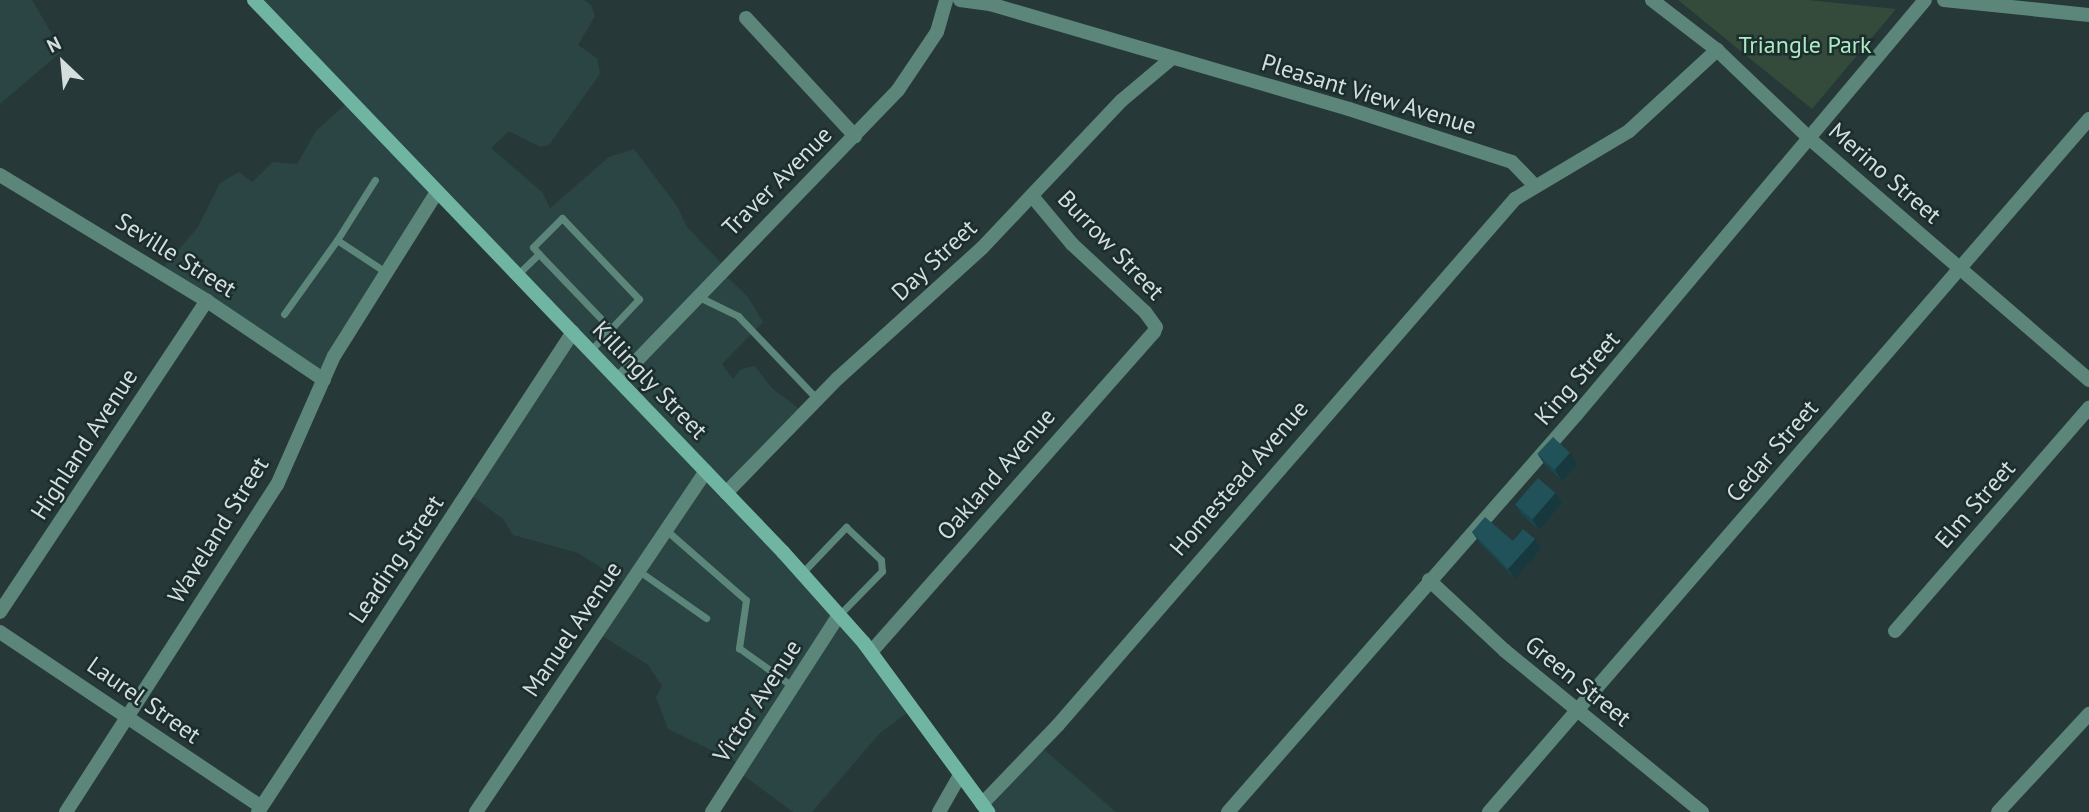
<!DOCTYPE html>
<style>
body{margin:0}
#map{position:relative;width:2089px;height:812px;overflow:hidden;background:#263837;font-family:"PT Sans",sans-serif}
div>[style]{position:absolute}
.built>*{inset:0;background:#2a4544}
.green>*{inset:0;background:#344b3c}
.lane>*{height:7px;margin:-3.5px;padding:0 3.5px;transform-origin:3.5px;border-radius:3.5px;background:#5c8679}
.street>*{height:14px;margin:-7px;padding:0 7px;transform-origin:7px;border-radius:7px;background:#5c8679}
.secondary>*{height:14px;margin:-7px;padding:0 7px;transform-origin:7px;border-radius:7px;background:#6fb5a1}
.wall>*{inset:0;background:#1c464d}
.shaded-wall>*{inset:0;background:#17393e}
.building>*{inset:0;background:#215159;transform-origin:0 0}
span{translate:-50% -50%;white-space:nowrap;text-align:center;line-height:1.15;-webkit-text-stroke:5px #1c2d2d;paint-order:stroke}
.park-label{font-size:24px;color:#adeac2}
.street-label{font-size:24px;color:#d3dedd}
.north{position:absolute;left:28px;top:28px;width:70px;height:70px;-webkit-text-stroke:5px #1c2d2d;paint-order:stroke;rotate:334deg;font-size:19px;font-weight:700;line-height:28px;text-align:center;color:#d3dedd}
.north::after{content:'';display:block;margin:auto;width:24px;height:32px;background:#d3dedd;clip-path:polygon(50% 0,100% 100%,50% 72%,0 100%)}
</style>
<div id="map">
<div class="built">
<i style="clip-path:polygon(0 0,32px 0,62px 51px,0 104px)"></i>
<i style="clip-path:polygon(258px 0,584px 0,591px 5px,595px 16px,578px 45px,597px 58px,600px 74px,549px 145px,540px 147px,509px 131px,491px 148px,542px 192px,550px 208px,609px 157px,634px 149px,677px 206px,687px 227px,724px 266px,724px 274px,748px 297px,763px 322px,722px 364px,733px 379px,741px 369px,755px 366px,772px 388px,802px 411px,729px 487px,832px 604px,911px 710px,880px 733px,812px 812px,793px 812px,740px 773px,738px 763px,668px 729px,656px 697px,662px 686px,648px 665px,598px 633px,625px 583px,578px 553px,513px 535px,503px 519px,468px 493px,570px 337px,436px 193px,322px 376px,161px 270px,198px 227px,220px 183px,239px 172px,252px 182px,273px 162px,297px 164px,316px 131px,347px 103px)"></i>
<i style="clip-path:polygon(1040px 746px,1116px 812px,989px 812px,984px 800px)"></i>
</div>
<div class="green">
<i style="clip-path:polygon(1678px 0,1808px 0,1896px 9px,1812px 109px)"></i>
</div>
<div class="lane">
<i style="left:337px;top:240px;width:71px;rotate:-57.7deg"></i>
<i style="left:539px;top:254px;width:104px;rotate:46.2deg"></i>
<i style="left:518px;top:274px;width:29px;rotate:-44deg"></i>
<i style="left:539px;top:254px;width:9px;rotate:-131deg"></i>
<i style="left:533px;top:247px;width:41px;rotate:-45deg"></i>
<i style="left:562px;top:218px;width:112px;rotate:46.5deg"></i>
<i style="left:639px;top:299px;width:71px;rotate:133.3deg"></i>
<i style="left:697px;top:296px;width:46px;rotate:26deg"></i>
<i style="left:738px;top:316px;width:116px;rotate:46.4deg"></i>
<i style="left:284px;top:314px;width:91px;rotate:-54.4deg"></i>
<i style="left:337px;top:240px;width:60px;rotate:33.4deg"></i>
<i style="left:666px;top:530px;width:106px;rotate:41.2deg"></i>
<i style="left:746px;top:600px;width:49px;rotate:98.3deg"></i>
<i style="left:739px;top:648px;width:65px;rotate:35.6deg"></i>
<i style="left:639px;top:571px;width:82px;rotate:35deg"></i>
<i style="left:802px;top:573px;width:64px;rotate:-46.3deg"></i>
<i style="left:846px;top:527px;width:48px;rotate:43.3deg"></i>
<i style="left:881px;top:560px;width:11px;rotate:85deg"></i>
<i style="left:882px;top:571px;width:62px;rotate:134.3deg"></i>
</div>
<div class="street">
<i style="left:960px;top:0;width:30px;rotate:8deg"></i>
<i style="left:990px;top:4px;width:374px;rotate:16.3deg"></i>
<i style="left:1349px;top:109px;width:171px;rotate:18deg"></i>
<i style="left:1512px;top:162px;width:32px;rotate:46deg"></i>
<i style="left:1652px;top:0;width:82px;rotate:37.6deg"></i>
<i style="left:1717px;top:50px;width:129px;rotate:43.7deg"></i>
<i style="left:1810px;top:139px;width:369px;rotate:40.8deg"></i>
<i style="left:1944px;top:0;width:146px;rotate:5.9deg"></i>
<i style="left:746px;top:18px;width:161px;rotate:47.3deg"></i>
<i style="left:0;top:175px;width:242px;rotate:31.3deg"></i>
<i style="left:207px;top:301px;width:141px;rotate:34deg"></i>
<i style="left:618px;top:380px;width:403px;rotate:-46deg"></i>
<i style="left:898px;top:90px;width:70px;rotate:-56.1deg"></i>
<i style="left:937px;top:32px;width:33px;rotate:-74deg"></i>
<i style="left:726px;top:493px;width:159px;rotate:-45.8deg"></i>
<i style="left:837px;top:379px;width:195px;rotate:-42.1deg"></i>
<i style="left:982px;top:248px;width:202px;rotate:-46.6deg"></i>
<i style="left:1121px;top:101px;width:65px;rotate:-40deg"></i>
<i style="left:1429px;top:580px;width:103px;rotate:43deg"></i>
<i style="left:1504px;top:650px;width:256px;rotate:39.3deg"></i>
<i style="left:0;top:612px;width:374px;rotate:-56.4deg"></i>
<i style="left:1895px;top:631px;width:296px;rotate:-49deg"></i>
<i style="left:0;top:632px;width:314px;rotate:33.8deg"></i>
<i style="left:871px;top:652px;width:427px;rotate:-48.5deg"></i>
<i style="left:1154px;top:332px;width:5px;rotate:-68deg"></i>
<i style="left:1156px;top:327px;width:19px;rotate:-126deg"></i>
<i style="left:1145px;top:312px;width:100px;rotate:-137deg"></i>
<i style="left:1072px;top:244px;width:62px;rotate:-129.8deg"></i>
<i style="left:982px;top:804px;width:110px;rotate:-46.1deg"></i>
<i style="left:1058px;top:725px;width:697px;rotate:-49.02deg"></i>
<i style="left:1515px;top:199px;width:133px;rotate:-30.8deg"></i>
<i style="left:1629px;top:131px;width:120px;rotate:-42.6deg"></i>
<i style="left:66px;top:812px;width:389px;rotate:-57.2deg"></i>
<i style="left:277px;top:485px;width:141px;rotate:-66.2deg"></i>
<i style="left:334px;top:356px;width:194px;rotate:-57.9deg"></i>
<i style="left:258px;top:812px;width:574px;rotate:-56.73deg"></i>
<i style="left:476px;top:812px;width:411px;rotate:-56deg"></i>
<i style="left:712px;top:812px;width:234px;rotate:-57.2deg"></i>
<i style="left:939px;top:812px;width:43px;rotate:-60.4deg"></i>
<i style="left:1228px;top:812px;width:528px;rotate:-48.76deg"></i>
<i style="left:1576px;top:415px;width:542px;rotate:-49.94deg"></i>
<i style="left:1489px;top:812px;width:917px;rotate:-49.11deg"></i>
<i style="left:1998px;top:812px;width:134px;rotate:-47.1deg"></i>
</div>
<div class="secondary">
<i style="left:254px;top:0;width:765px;rotate:46.22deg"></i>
<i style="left:783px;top:552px;width:122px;rotate:48.3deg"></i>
<i style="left:864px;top:643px;width:210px;rotate:53.7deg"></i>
</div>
<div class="wall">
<i style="clip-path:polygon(1570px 453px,1578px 464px,1562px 481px,1545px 465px,1538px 455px)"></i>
<i style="clip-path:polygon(1555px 493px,1562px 503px,1539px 530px,1522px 515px,1515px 504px)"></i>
<i style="clip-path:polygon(1472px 532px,1513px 541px,1535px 539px,1541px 549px,1515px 579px,1479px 542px)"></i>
</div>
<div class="shaded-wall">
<i style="clip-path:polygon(1570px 453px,1578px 464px,1562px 481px,1555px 470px)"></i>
<i style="clip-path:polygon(1555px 493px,1562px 503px,1539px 530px,1532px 519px)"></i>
<i style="clip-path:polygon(1535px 539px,1541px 549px,1515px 579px,1508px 569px)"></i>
</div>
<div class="building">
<i style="left:1553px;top:437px;width:23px;height:23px;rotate:43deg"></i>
<i style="left:1538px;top:478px;width:23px;height:35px;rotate:41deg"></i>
<i style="clip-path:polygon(1485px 517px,1513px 541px,1523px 529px,1535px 539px,1508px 569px,1472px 532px)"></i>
</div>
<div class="park-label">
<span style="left:1805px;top:45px">Triangle Park</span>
</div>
<div class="street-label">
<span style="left:1369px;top:94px;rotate:17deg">Pleasant View Avenue</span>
<span style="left:1885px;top:173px;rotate:41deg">Merino Street</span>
<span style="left:777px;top:181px;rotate:-45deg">Traver Avenue</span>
<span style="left:1111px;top:245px;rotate:46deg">Burrow Street</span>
<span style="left:176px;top:255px;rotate:32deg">Seville Street</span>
<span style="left:934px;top:260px;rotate:-43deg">Day Street</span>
<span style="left:1577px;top:378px;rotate:-49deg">King Street</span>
<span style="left:650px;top:380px;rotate:46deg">Killingly Street</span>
<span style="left:84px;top:444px;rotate:-57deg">Highland Avenue</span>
<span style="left:1772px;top:451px;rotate:-49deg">Cedar Street</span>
<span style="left:996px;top:474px;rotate:-49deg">Oakland Avenue</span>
<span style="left:1239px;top:478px;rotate:-49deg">Homestead Avenue</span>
<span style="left:1975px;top:504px;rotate:-49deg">Elm Street</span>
<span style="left:218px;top:530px;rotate:-58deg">Waveland Street</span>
<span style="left:396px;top:559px;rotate:-56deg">Leading Street</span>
<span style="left:572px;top:629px;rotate:-56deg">Manuel Avenue</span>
<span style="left:1578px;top:681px;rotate:39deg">Green Street</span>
<span style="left:144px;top:700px;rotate:35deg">Laurel Street</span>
<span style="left:757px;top:701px;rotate:-57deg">Victor Avenue</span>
</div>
<div class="north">N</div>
</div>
